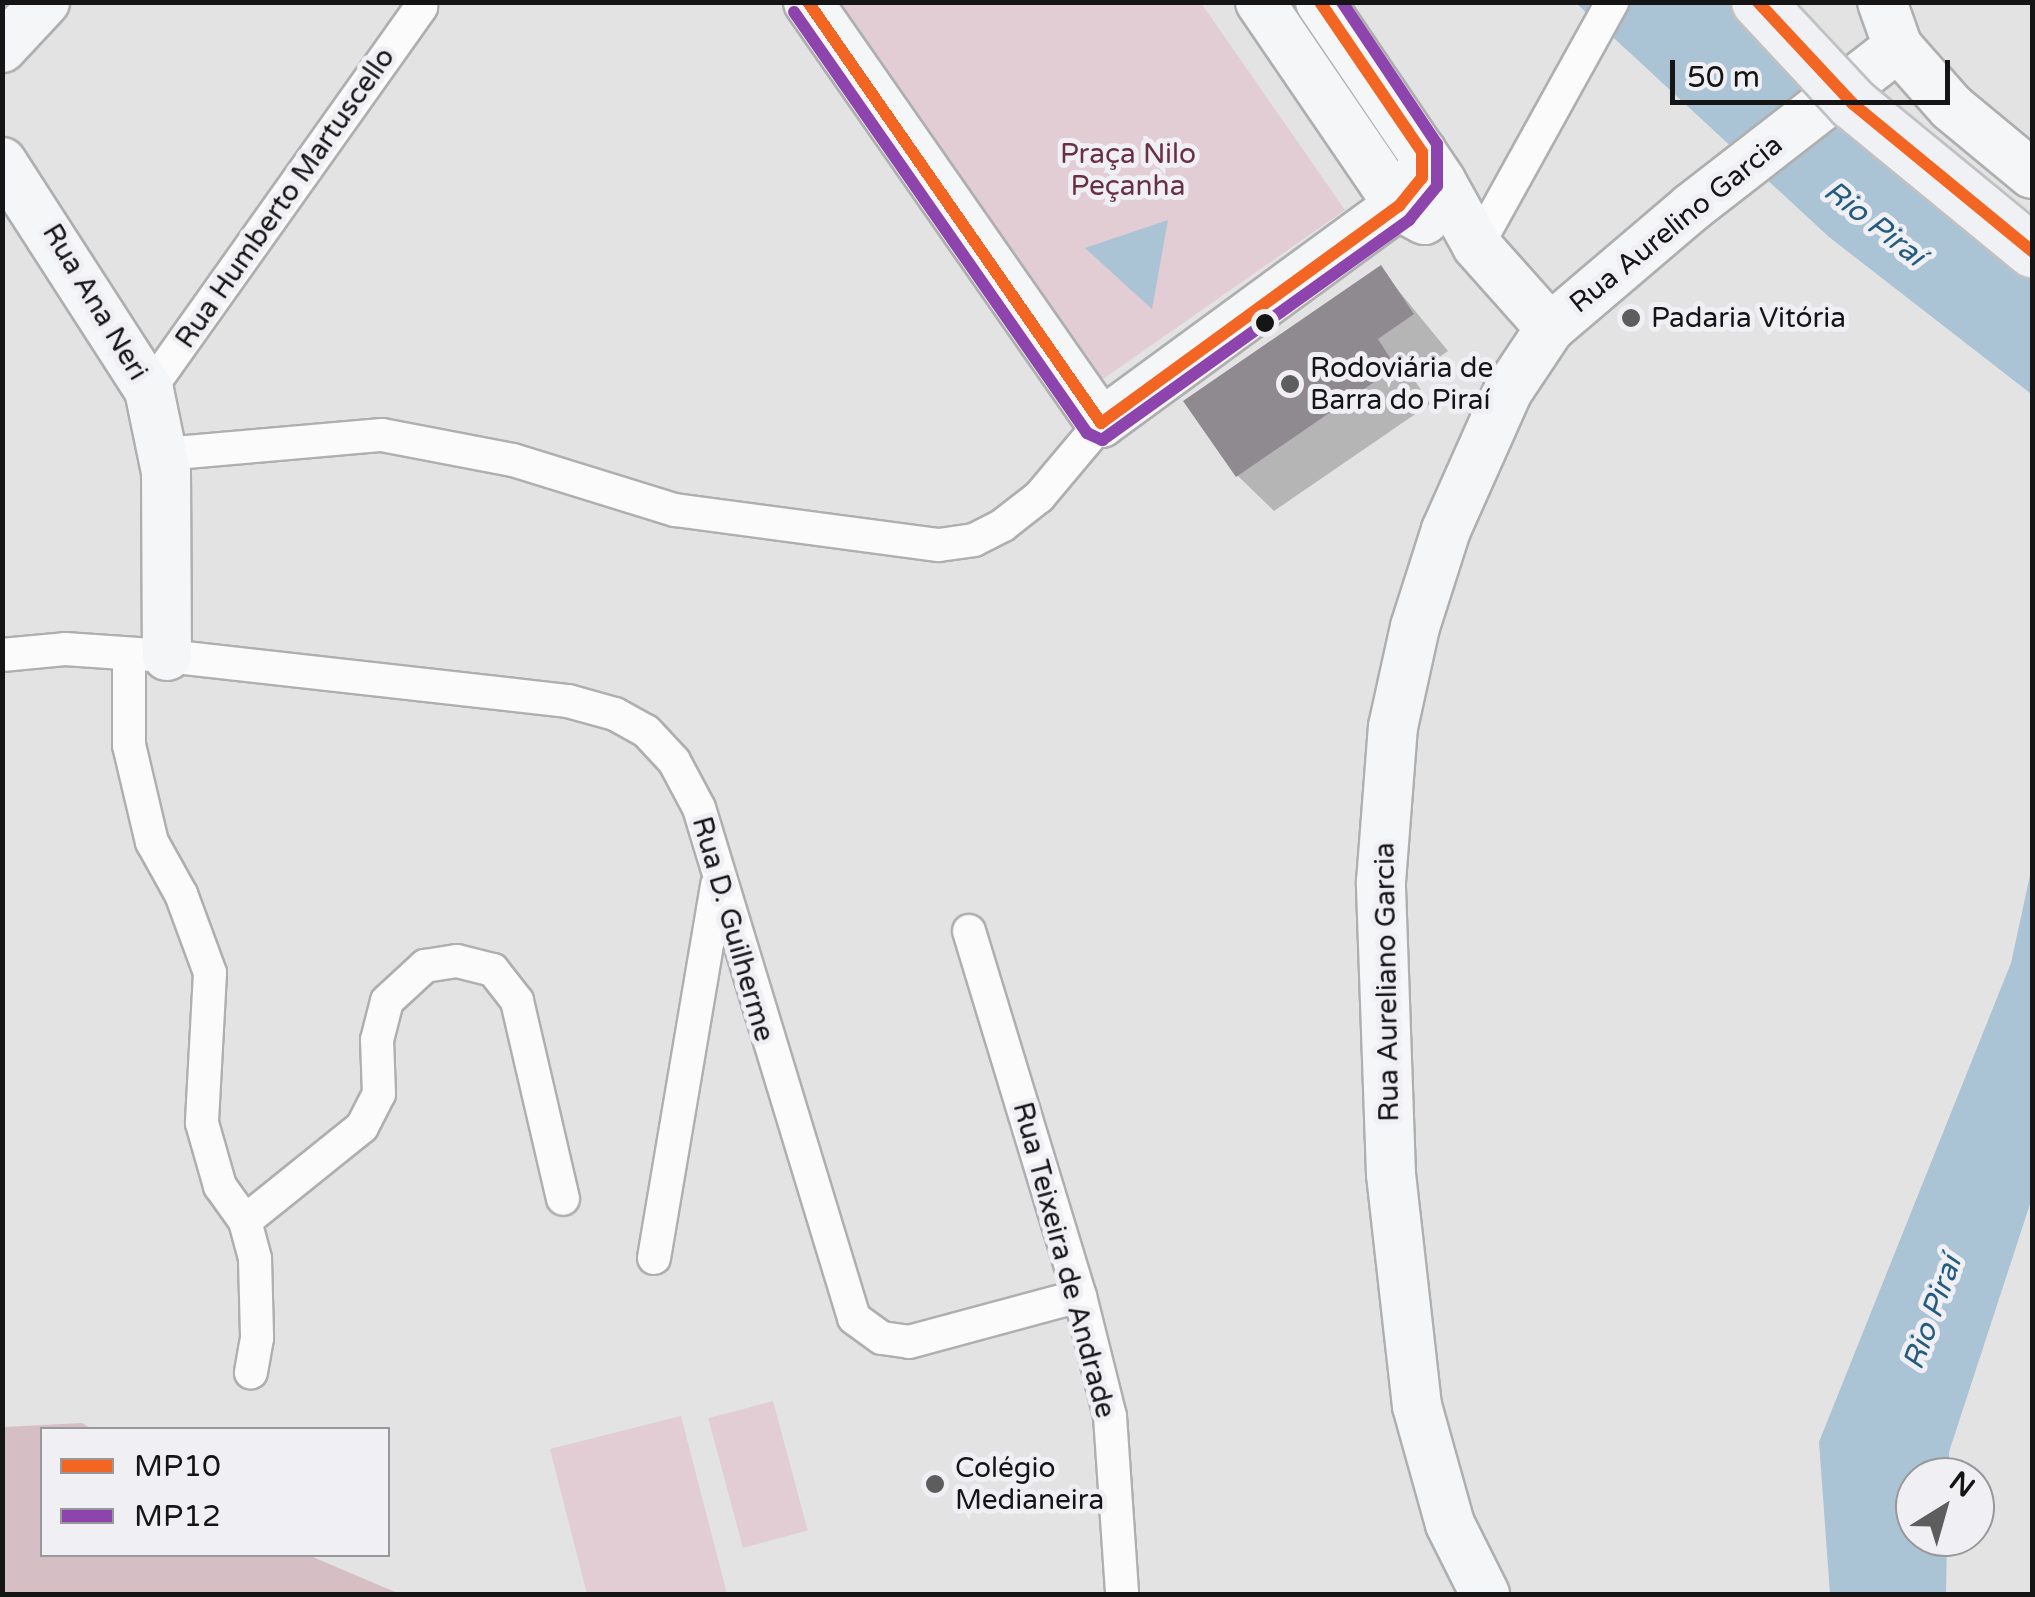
<!DOCTYPE html>
<meta charset="utf-8">
<style>
body{margin:0}
#map{position:relative;width:2035px;height:1597px;overflow:hidden;background:#e3e3e4;font-family:"Varela Round",sans-serif}
div>[style]{position:absolute}
.green>*{inset:0;background:#e1cdd3;transform-origin:0 0}
.forest>*{inset:0;background:#d6bec5}
.water>*{inset:0;background:#aac3d5}
.shadow>*{inset:0;background:#0003}
.building>*{inset:0;background:#8f8a8f}
.roads{filter:drop-shadow(2px 0 #afafb0) drop-shadow(-2px 0 #afafb0) drop-shadow(0 2px #afafb0) drop-shadow(0 -2px #afafb0)}
.street>*{height:32px;margin:-16px;padding:0 16px;transform-origin:16px;border-radius:16px;background:#fbfbfb}
.secondary>*{height:48px;margin:-24px;padding:0 24px;transform-origin:24px;border-radius:24px;background:#f5f6f8}
.bridges{filter:drop-shadow(2px 0 #c1c1c2) drop-shadow(-2px 0 #c1c1c2) drop-shadow(0 2px #c1c1c2) drop-shadow(0 -2px #c1c1c2)}
.primary-bridge>*{height:52px;margin:-26px;padding:0 26px;transform-origin:26px;border-radius:26px;background:#f0f1f4}
.bus-1>*{height:12px;margin:-6px;padding:0 6px;transform-origin:6px;border-radius:6px;background:#f26522}
.bus-2>*{height:12px;margin:-6px;padding:0 6px;transform-origin:6px;border-radius:6px;background:#8e44ad}
.dots>*{width:28px;height:28px;translate:-50% -50%;box-sizing:border-box;border:5px solid #f0eff3;border-radius:50%}
span{translate:-50% -50%;white-space:nowrap;text-align:center;line-height:1.15;-webkit-text-stroke:10px #f0eff3;paint-order:stroke}
.park-label{font-size:28px;color:#683043}
.street-label{font-size:28px;color:#151516}
.poi-label{font-size:28px;color:#151516}
.left{translate:0 -50%;text-align:left}
.water-label{font-size:30px;color:#245c81;font-style:italic}
.frame{position:absolute;inset:0;border:5px solid #151516;pointer-events:none}
.legend{position:absolute;left:40px;top:1427px;width:350px;height:130px;box-sizing:border-box;background:#f0eff3;border:2px solid #98989b;margin:0;padding:12px 18px;list-style:none;font-size:30px;color:#151516}
.legend li{display:flex;align-items:center;gap:20px;height:50px}
.legend b{width:50px;border:2px solid #98989b}
.north{position:absolute;left:1895px;top:1457px;width:100px;height:100px;box-sizing:border-box;background:#f0eff3;border:2px solid #98989b;border-radius:50%;rotate:37deg;font-size:28px;font-weight:700;line-height:40px;text-align:center;color:#151516}
.north::after{content:'';display:block;margin:auto;width:35px;height:45px;background:#5d5d5e;clip-path:polygon(50% 0,100% 100%,50% 72%,0 100%)}
.scale{position:absolute;left:1670px;top:60px;width:280px;height:45px;box-sizing:border-box;border:5px solid #151516;border-top:0;padding-left:12px;font-size:30px;line-height:35px;white-space:nowrap;color:#151516;-webkit-text-stroke:8px #f0eff3;paint-order:stroke}
</style>
<div id="map">
<div class="green">
<i style="clip-path:polygon(823px 3px,1201px 3px,1345px 210px,1090px 388px)"></i>
<i style="left:773px;top:1401px;width:134px;height:67px;rotate:75deg"></i>
<i style="clip-path:polygon(681px 1416px,727px 1594px,587px 1594px,550px 1449px)"></i>
</div>
<div class="forest">
<i style="clip-path:polygon(82px 1423px,92px 1429px,42px 1430px,42px 1554px,308px 1555px,400px 1594px,3px 1594px,3px 1427px)"></i>
</div>
<div class="water">
<i style="clip-path:polygon(1576px 3px,1733px 3px,1881px 154px,2032px 279px,2032px 402px,2030px 393px,1829px 237px)"></i>
<i style="clip-path:polygon(1168px 220px,1152px 309px,1085px 248px)"></i>
<i style="clip-path:polygon(2032px 866px,2032px 1198px,1949px 1452px,1949px 1477px,1915px 1477px,1915px 1537px,1947px 1537px,1946px 1594px,1830px 1594px,1819px 1442px,2011px 963px)"></i>
</div>
<div class="shadow">
<i style="clip-path:polygon(1380px 268px,1448px 351px,1412px 376px,1430px 404px,1274px 511px,1238px 476px)"></i>
</div>
<div class="building">
<i style="clip-path:polygon(1381px 265px,1414px 314px,1378px 339px,1396px 367px,1236px 477px,1183px 401px)"></i>
</div>
<div class="roads">
<div class="street">
<i style="left:1477px;top:246px;width:279px;rotate:-61deg"></i>
<i style="left:149px;top:390px;width:470px;rotate:-54.6deg"></i>
<i style="left:164px;top:454px;width:219px;rotate:-5deg"></i>
<i style="left:382px;top:435px;width:133px;rotate:10.8deg"></i>
<i style="left:513px;top:460px;width:170px;rotate:17.2deg"></i>
<i style="left:675px;top:510px;width:266px;rotate:7.6deg"></i>
<i style="left:939px;top:545px;width:35px;rotate:-8deg"></i>
<i style="left:974px;top:540px;width:33px;rotate:-27deg"></i>
<i style="left:1003px;top:525px;width:46px;rotate:-37.9deg"></i>
<i style="left:1039px;top:497px;width:97px;rotate:-50deg"></i>
<i style="left:129px;top:654px;width:91px;rotate:90deg"></i>
<i style="left:129px;top:745px;width:100px;rotate:76.7deg"></i>
<i style="left:152px;top:842px;width:60px;rotate:60.9deg"></i>
<i style="left:181px;top:894px;width:84px;rotate:69.8deg"></i>
<i style="left:210px;top:973px;width:150px;rotate:93.1deg"></i>
<i style="left:202px;top:1123px;width:66px;rotate:74.1deg"></i>
<i style="left:220px;top:1186px;width:43px;rotate:54.5deg"></i>
<i style="left:245px;top:1221px;width:39px;rotate:75deg"></i>
<i style="left:255px;top:1259px;width:79px;rotate:88.5deg"></i>
<i style="left:257px;top:1338px;width:35px;rotate:100deg"></i>
<i style="left:2px;top:655px;width:63px;rotate:-5.4deg"></i>
<i style="left:65px;top:649px;width:102px;rotate:3.9deg"></i>
<i style="left:167px;top:656px;width:404px;rotate:6.4deg"></i>
<i style="left:568px;top:701px;width:49px;rotate:15.5deg"></i>
<i style="left:615px;top:714px;width:35px;rotate:29deg"></i>
<i style="left:646px;top:731px;width:41px;rotate:47deg"></i>
<i style="left:674px;top:761px;width:53px;rotate:62deg"></i>
<i style="left:699px;top:808px;width:533px;rotate:73.09deg"></i>
<i style="left:854px;top:1318px;width:34px;rotate:36deg"></i>
<i style="left:882px;top:1338px;width:27px;rotate:8deg"></i>
<i style="left:909px;top:1342px;width:177px;rotate:-15.1deg"></i>
<i style="left:969px;top:931px;width:382px;rotate:73.1deg"></i>
<i style="left:1080px;top:1296px;width:124px;rotate:76deg"></i>
<i style="left:1110px;top:1416px;width:178px;rotate:86.1deg"></i>
<i style="left:245px;top:1221px;width:150px;rotate:-38.8deg"></i>
<i style="left:362px;top:1127px;width:37px;rotate:-63deg"></i>
<i style="left:379px;top:1094px;width:54px;rotate:-92.1deg"></i>
<i style="left:377px;top:1040px;width:40px;rotate:-75.6deg"></i>
<i style="left:387px;top:1001px;width:52px;rotate:-42.6deg"></i>
<i style="left:425px;top:966px;width:32px;rotate:-9deg"></i>
<i style="left:457px;top:961px;width:37px;rotate:14deg"></i>
<i style="left:493px;top:970px;width:39px;rotate:52deg"></i>
<i style="left:517px;top:1001px;width:203px;rotate:76.9deg"></i>
<i style="left:654px;top:1258px;width:378px;rotate:-80.4deg"></i>
</div>
<div class="secondary">
<i style="left:808px;top:2px;width:513px;rotate:55.16deg"></i>
<i style="left:1101px;top:423px;width:384px;rotate:-36.2deg"></i>
<i style="left:1411px;top:196px;width:21px;rotate:-59deg"></i>
<i style="left:1422px;top:178px;width:26px;rotate:-90deg"></i>
<i style="left:1260px;top:2px;width:247px;rotate:55.7deg"></i>
<i style="left:1399px;top:206px;width:29px;rotate:29deg"></i>
<i style="left:1320px;top:2px;width:216px;rotate:55.9deg"></i>
<i style="left:1441px;top:181px;width:74px;rotate:61deg"></i>
<i style="left:1477px;top:246px;width:110px;rotate:48.3deg"></i>
<i style="left:1882px;top:2px;width:48px;rotate:70.4deg"></i>
<i style="left:1898px;top:47px;width:80px;rotate:48.5deg"></i>
<i style="left:1951px;top:107px;width:105px;rotate:39.6deg"></i>
<i style="left:2px;top:48px;width:63px;rotate:-46.9deg"></i>
<i style="left:2px;top:162px;width:271px;rotate:57.2deg"></i>
<i style="left:149px;top:390px;width:84px;rotate:78.3deg"></i>
<i style="left:166px;top:472px;width:184px;rotate:89.7deg"></i>
<i style="left:1485px;top:1594px;width:78px;rotate:-116.6deg"></i>
<i style="left:1450px;top:1524px;width:123px;rotate:-105.6deg"></i>
<i style="left:1417px;top:1406px;width:233px;rotate:-96.4deg"></i>
<i style="left:1391px;top:1174px;width:292px;rotate:-92deg"></i>
<i style="left:1381px;top:882px;width:155px;rotate:-85.6deg"></i>
<i style="left:1393px;top:727px;width:102px;rotate:-77.6deg"></i>
<i style="left:1415px;top:627px;width:102px;rotate:-72.3deg"></i>
<i style="left:1446px;top:530px;width:152px;rotate:-66deg"></i>
<i style="left:1508px;top:391px;width:76px;rotate:-56.3deg"></i>
<i style="left:1550px;top:328px;width:187px;rotate:-40.4deg"></i>
<i style="left:1692px;top:207px;width:261px;rotate:-37.8deg"></i>
</div>
</div>
<div class="bridges">
<div class="primary-bridge">
<i style="left:1758px;top:2px;width:139px;rotate:47deg"></i>
<i style="left:1853px;top:104px;width:232px;rotate:39.4deg"></i>
</div>
</div>
<div class="bus-1">
<i style="left:808px;top:2px;width:513px;rotate:55.16deg"></i>
<i style="left:1101px;top:423px;width:369px;rotate:-36.1deg"></i>
<i style="left:1399px;top:206px;width:36px;rotate:-51deg"></i>
<i style="left:1422px;top:178px;width:26px;rotate:-90deg"></i>
<i style="left:1422px;top:152px;width:181px;rotate:-124.2deg"></i>
<i style="left:1758px;top:2px;width:139px;rotate:47deg"></i>
<i style="left:1853px;top:104px;width:232px;rotate:39.4deg"></i>
</div>
<div class="bus-2">
<i style="left:794px;top:12px;width:513px;rotate:55.16deg"></i>
<i style="left:1087px;top:433px;width:17px;rotate:25deg"></i>
<i style="left:1102px;top:440px;width:378px;rotate:-35.6deg"></i>
<i style="left:1409px;top:220px;width:44px;rotate:-50.5deg"></i>
<i style="left:1437px;top:186px;width:42px;rotate:-90deg"></i>
<i style="left:1437px;top:144px;width:171px;rotate:-123.8deg"></i>
</div>
<div class="dots">
<i style="left:1631px;top:318px;background:#5d5d5e"></i>
<i style="left:1265px;top:323px;background:#151516"></i>
<i style="left:1290px;top:384px;background:#5d5d5e"></i>
<i style="left:935px;top:1484px;background:#5d5d5e"></i>
</div>
<div class="park-label">
<span style="left:1128px;top:170px">Praça Nilo<br>Peçanha</span>
</div>
<div class="street-label">
<span style="left:285px;top:198px;rotate:-55deg">Rua Humberto Martuscello</span>
<span style="left:1676px;top:224px;rotate:-39deg">Rua Aurelino Garcia</span>
<span style="left:95px;top:302px;rotate:59deg">Rua Ana Neri</span>
<span style="left:733px;top:929px;rotate:74deg">Rua D. Guilherme</span>
<span style="left:1387px;top:982px;rotate:-91deg">Rua Aureliano Garcia</span>
<span style="left:1064px;top:1260px;rotate:75deg">Rua Teixeira de Andrade</span>
</div>
<div class="poi-label">
<span class="left" style="left:1651px;top:318px">Padaria Vitória</span>
<span class="left" style="left:1310px;top:384px">Rodoviária de<br>Barra do Piraí</span>
<span class="left" style="left:955px;top:1484px">Colégio<br>Medianeira</span>
</div>
<div class="water-label">
<span style="left:1874px;top:224px;rotate:38deg">Rio Piraí</span>
<span style="left:1933px;top:1313px;rotate:-70deg">Rio Piraí</span>
</div>
<div class="frame"></div>
<ul class="legend">
<li><b style="height:12px;background:#f26522"></b>MP10</li>
<li><b style="height:12px;background:#8e44ad"></b>MP12</li>
</ul>
<div class="north">N</div>
<div class="scale">50 m</div>
</div>
